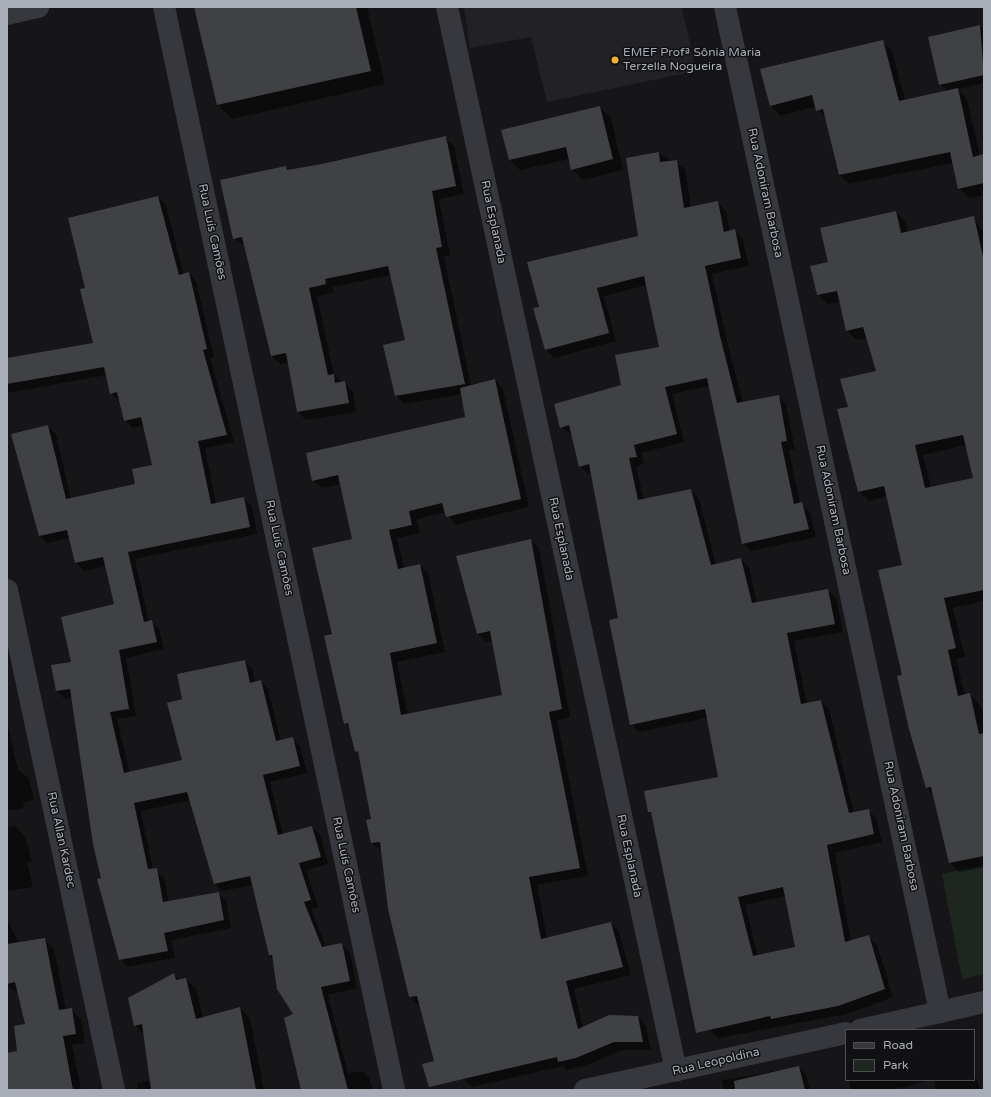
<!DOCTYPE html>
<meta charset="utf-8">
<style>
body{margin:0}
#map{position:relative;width:991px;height:1097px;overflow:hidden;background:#161618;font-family:"Varela Round",sans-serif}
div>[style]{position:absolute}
.built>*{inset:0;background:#222225}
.green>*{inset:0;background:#1e261f}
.shadow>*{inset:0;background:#0007}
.building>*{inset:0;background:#404145}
.minor>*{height:22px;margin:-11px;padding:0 11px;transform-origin:11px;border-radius:11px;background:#37383d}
.dots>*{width:11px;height:11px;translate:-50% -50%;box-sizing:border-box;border:2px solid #111113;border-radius:50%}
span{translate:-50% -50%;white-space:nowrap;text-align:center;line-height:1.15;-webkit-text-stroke:3px #111113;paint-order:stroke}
.poi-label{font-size:12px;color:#a8adb8}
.left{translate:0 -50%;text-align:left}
.street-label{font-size:12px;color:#a8adb8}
.frame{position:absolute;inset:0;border:8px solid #a8adb8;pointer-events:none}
.legend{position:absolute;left:845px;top:1029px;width:130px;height:52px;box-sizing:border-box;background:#111113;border:1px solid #4d4f55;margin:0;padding:5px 7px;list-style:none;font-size:12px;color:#a8adb8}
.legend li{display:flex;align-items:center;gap:8px;height:20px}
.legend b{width:20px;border:1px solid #4d4f55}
</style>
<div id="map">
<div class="built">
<i style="clip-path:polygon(464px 7px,682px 7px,696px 71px,547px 102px,531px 37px,470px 48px)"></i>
</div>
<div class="green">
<i style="clip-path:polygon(984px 865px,984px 974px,962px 979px,942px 874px)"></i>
</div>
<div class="shadow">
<i style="clip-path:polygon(195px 7px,367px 7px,385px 84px,232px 119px,218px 105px)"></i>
<i style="clip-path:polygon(980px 26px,984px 30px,984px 83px,958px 89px,967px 99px,980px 156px,984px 155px,984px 195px,969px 198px,959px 188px,954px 163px,849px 184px,839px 175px,826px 119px,816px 106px,781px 116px,771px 106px,882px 42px,892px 51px,905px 100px,947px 91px,940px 84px)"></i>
<i style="clip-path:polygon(600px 107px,611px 118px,623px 170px,583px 180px,572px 169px,570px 159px,520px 170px,510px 160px)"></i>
<i style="clip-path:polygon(445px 137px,454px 146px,464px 194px,439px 199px,450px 255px,444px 256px,471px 386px,495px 380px,503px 389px,529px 507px,455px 525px,446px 512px,417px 519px,420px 533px,397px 538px,404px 568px,420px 565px,428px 573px,445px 652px,397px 662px,408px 715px,503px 696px,492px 641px,486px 642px,478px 634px,530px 540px,539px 548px,570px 717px,557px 720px,588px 876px,537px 885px,547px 938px,611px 923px,619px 931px,631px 975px,574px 989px,583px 1028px,638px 1017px,646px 1026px,651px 1050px,623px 1050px,584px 1066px,567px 1070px,563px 1066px,472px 1087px,463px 1079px,443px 999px,418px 1005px,410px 996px,382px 851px,372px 843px,372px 820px,360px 756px,351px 729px,345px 723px,334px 635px,354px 540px,341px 484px,322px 488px,313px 480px,466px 418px,462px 394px,404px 404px,396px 395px,406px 341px,391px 275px,332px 287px,334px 292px,317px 296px,334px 375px,353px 391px,356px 412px,306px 420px,298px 412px,289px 362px,280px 364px,272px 356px,245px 246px,234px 238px,285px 167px,289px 171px,322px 165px)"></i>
<i style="clip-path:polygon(evenodd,659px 153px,685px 169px,691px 208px,718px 203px,726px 211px,730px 232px,735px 231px,743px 239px,749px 266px,712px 274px,728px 345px,743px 403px,778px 396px,786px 405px,795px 449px,789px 450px,800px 504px,810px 512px,816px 537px,751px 551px,743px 543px,710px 386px,672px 394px,684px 442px,641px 453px,644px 464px,636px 466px,644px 500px,691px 490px,699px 499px,716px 565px,741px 559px,749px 567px,757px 603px,828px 590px,836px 598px,843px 632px,794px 641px,807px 704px,821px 701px,829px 709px,854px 813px,868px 810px,876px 818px,882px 842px,835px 853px,851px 942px,869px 937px,877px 945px,893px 997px,847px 1014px,718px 1038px,710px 1030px,698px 976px,691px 977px,683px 969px,660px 848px,645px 792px,719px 778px,707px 718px,639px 732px,631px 724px,620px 619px,592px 473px,588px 474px,580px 466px,572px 435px,561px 427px,622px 386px,661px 347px,647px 285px,604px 296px,616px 341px,554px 358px,546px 350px,534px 309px,639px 236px,659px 153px,786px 896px,796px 948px,758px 956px,745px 905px,786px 896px)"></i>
<i style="clip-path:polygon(158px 197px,166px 205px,184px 275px,189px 273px,196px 281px,214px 357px,210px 358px,234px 442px,205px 448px,216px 504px,244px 499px,252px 506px,257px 534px,135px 559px,149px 622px,159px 629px,164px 649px,126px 658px,136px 716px,117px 719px,130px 773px,183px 761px,183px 700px,245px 662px,253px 669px,255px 682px,260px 681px,268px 689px,281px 741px,292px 738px,300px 746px,307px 773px,270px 782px,283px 835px,312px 827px,320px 834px,328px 864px,306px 870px,318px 907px,311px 909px,326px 947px,342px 944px,350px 952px,357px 988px,328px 995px,348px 1073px,362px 1071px,369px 1078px,373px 1090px,305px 1090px,294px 1015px,270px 955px,253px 885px,222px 891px,215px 884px,191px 800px,141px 811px,153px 870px,164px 877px,169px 902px,218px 893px,226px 901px,231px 928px,171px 940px,175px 958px,127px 967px,120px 959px,72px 697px,65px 699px,57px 691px,53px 666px,73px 663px,115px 605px,106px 566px,84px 571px,76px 563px,70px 538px,47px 543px,40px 536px,48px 426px,56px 434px,71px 499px,136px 485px,153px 466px,144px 425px,133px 428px,125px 420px,120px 401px,110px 393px,107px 375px,7px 393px,7px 359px,94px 344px,86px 289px)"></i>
<i style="clip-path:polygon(evenodd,896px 212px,905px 221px,908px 232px,973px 217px,984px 233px,984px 601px,953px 608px,965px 657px,956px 659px,965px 695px,970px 694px,979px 704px,984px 714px,984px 867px,959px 872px,950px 863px,934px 795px,927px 788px,904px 676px,903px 565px,887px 496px,869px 501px,859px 491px,849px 408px,877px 372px,867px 338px,857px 340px,847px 331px,840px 302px,827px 304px,818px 295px,811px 267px,829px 263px,896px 212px,966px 445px,974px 479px,931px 488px,923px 455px,966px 445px)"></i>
<i style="clip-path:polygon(7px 722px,18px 770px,29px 778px,34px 800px,23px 802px,24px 808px,7px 811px)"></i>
<i style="clip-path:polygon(15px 826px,25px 836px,32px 862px,27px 862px,33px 887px,7px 891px,7px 828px)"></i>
<i style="clip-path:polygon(7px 920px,19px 943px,44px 939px,54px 949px,66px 1010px,71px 1009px,81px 1019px,85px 1043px,72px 1045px,81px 1090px,7px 1090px,7px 1053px,18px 1052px,26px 1025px,18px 993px,7px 986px)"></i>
<i style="clip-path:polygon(174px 975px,180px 980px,186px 979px,196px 989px,203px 1018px,240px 1008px,250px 1018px,264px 1090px,138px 1090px,137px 1083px,151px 1080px,144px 1034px,135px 1025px)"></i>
<i style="clip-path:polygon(799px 1067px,806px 1074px,810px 1090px,724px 1090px,722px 1080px)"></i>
<i style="clip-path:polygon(974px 1073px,981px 1090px,936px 1090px,934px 1080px,974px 1080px)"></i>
<i style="clip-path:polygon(849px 1080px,932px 1080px,892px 1090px,851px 1090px)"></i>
</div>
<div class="building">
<i style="clip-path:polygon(194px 7px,356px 7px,371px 71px,217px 105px)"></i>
<i style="clip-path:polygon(980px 25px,984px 75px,939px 85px,928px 37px)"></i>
<i style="clip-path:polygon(883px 40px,899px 101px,958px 88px,973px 157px,984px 154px,984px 183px,958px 189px,950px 152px,839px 175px,823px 109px,816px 111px,812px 95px,770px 106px,760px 69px)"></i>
<i style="clip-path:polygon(600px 106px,613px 159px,571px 170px,566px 147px,509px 160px,501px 130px)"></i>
<i style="clip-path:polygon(446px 136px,456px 186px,432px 191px,442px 247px,436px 248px,465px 384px,395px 396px,383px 345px,405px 340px,388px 266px,325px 279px,326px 284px,309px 288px,328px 375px,334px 374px,335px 383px,345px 381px,349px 403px,297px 412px,286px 353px,271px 356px,242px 237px,233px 239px,220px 180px,286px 166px,287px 170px,322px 164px)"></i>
<i style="clip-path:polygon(evenodd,659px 152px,660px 162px,677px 160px,684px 208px,718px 201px,724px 232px,735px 229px,741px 258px,705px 266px,720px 336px,737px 403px,779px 395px,787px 441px,781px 442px,794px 504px,802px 502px,809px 529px,742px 544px,707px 378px,665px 387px,677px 434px,634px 445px,637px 457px,629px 458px,638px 500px,691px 489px,711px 565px,741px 558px,752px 603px,828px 589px,835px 624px,787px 633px,801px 704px,821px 700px,849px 813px,869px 809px,874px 834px,827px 845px,845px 942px,869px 935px,885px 989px,838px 1006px,771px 1019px,770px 1016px,696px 1033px,651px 812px,648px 812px,644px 791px,718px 777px,705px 709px,630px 725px,609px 620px,618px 618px,589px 464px,579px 467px,569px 425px,560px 428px,554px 404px,621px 385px,615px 355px,659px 347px,644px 276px,597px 288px,609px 333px,545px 350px,533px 308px,539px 307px,527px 262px,638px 236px,626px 158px,659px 152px,783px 887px,795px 947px,753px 956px,738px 897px,783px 887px)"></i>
<i style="clip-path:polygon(158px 196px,179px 275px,189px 272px,207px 349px,203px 350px,227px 435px,198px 441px,211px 504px,244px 497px,250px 527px,128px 552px,144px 622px,152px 620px,157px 642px,119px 650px,129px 709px,110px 712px,124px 773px,182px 760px,167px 703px,182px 699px,177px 674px,245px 660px,250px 683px,261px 680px,276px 741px,293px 737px,300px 766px,263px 775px,278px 835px,312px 826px,321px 857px,299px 863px,311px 900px,304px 902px,322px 947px,342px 943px,350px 981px,321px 987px,348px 1090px,301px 1090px,284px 1018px,293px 1014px,277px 989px,272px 955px,269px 955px,250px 876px,214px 884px,187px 792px,134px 803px,148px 869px,157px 868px,163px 902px,219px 892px,224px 920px,164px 933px,168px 951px,119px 960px,97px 879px,101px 878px,93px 844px,70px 689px,56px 691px,51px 665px,71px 662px,61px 617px,114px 604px,103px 557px,75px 563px,67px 530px,39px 536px,11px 434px,48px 425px,66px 499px,135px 484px,132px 469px,152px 465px,141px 417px,124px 421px,117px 392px,110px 394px,104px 367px,7px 384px,7px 358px,93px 343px,80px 289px,85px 288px,68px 218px)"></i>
<i style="clip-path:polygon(evenodd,896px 211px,901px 233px,974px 216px,984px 261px,984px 590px,944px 598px,956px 648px,948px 650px,958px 696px,970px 693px,979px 734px,984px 733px,984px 856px,949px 863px,931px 787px,926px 788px,909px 729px,897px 676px,902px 675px,878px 570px,902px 565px,884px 486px,858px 492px,837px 409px,848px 407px,840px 379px,876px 371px,863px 327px,846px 331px,837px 291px,817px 295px,810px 266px,828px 262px,820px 228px,896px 211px,963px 435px,973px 478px,925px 488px,915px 445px,963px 435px)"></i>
<i style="clip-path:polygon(495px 379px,521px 499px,446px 517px,442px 503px,409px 511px,412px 525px,389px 530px,398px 569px,420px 564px,437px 643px,390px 653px,401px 715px,502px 695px,490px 631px,477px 634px,456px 556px,531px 539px,562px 709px,549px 712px,580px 868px,529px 877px,541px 939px,611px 922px,623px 967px,566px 981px,578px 1029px,609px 1015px,638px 1016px,643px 1042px,614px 1042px,576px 1058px,558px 1062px,557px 1057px,429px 1087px,422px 1064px,434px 1061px,417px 996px,409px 997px,388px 909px,380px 842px,371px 843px,366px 820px,371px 819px,358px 751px,355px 752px,348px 723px,344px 724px,324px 636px,332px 634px,312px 548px,352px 539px,338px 475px,312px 481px,306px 453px,465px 417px,460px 388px)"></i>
<i style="clip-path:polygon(45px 938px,59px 1010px,72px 1008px,76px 1034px,63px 1036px,73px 1090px,7px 1090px,7px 1053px,17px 1051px,14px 1026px,25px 1024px,15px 982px,7px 984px,7px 944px)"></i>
<i style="clip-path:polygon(174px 973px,176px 980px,186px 978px,196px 1019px,240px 1007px,256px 1090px,151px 1090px,142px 1024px,134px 1026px,128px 998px)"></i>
<i style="clip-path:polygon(799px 1066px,805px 1090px,735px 1090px,734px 1081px)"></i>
</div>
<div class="minor">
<i style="left:164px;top:7px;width:1107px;rotate:78.01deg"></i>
<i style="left:447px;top:7px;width:1088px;rotate:77.85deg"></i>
<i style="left:725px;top:7px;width:1028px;rotate:77.92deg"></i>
<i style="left:7px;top:14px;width:32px;rotate:-13deg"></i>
<i style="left:7px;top:590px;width:511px;rotate:77.92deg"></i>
<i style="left:860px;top:1030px;width:127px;rotate:-12.7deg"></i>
<i style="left:585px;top:1090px;width:267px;rotate:-12.3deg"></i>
</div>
<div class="dots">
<i style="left:615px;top:60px;background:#f2b134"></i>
</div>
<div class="poi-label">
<span class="left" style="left:623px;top:60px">EMEF Profª Sônia Maria<br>Terzella Nogueira</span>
</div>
<div class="street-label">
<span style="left:765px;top:193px;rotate:78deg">Rua Adoniram Barbosa</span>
<span style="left:493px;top:222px;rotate:78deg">Rua Esplanada</span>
<span style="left:212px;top:232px;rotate:78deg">Rua Luís Camões</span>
<span style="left:833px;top:510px;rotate:78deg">Rua Adoniram Barbosa</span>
<span style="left:561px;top:539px;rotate:78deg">Rua Esplanada</span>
<span style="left:279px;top:548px;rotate:78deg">Rua Luís Camões</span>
<span style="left:901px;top:826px;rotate:78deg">Rua Adoniram Barbosa</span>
<span style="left:61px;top:840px;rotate:78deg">Rua Allan Kardec</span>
<span style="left:629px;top:856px;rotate:78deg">Rua Esplanada</span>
<span style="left:346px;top:865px;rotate:78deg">Rua Luís Camões</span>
<span style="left:716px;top:1062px;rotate:-13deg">Rua Leopoldina</span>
</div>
<div class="frame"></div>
<ul class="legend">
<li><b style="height:5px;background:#37383d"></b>Road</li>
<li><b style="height:11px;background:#1e261f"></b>Park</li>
</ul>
</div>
